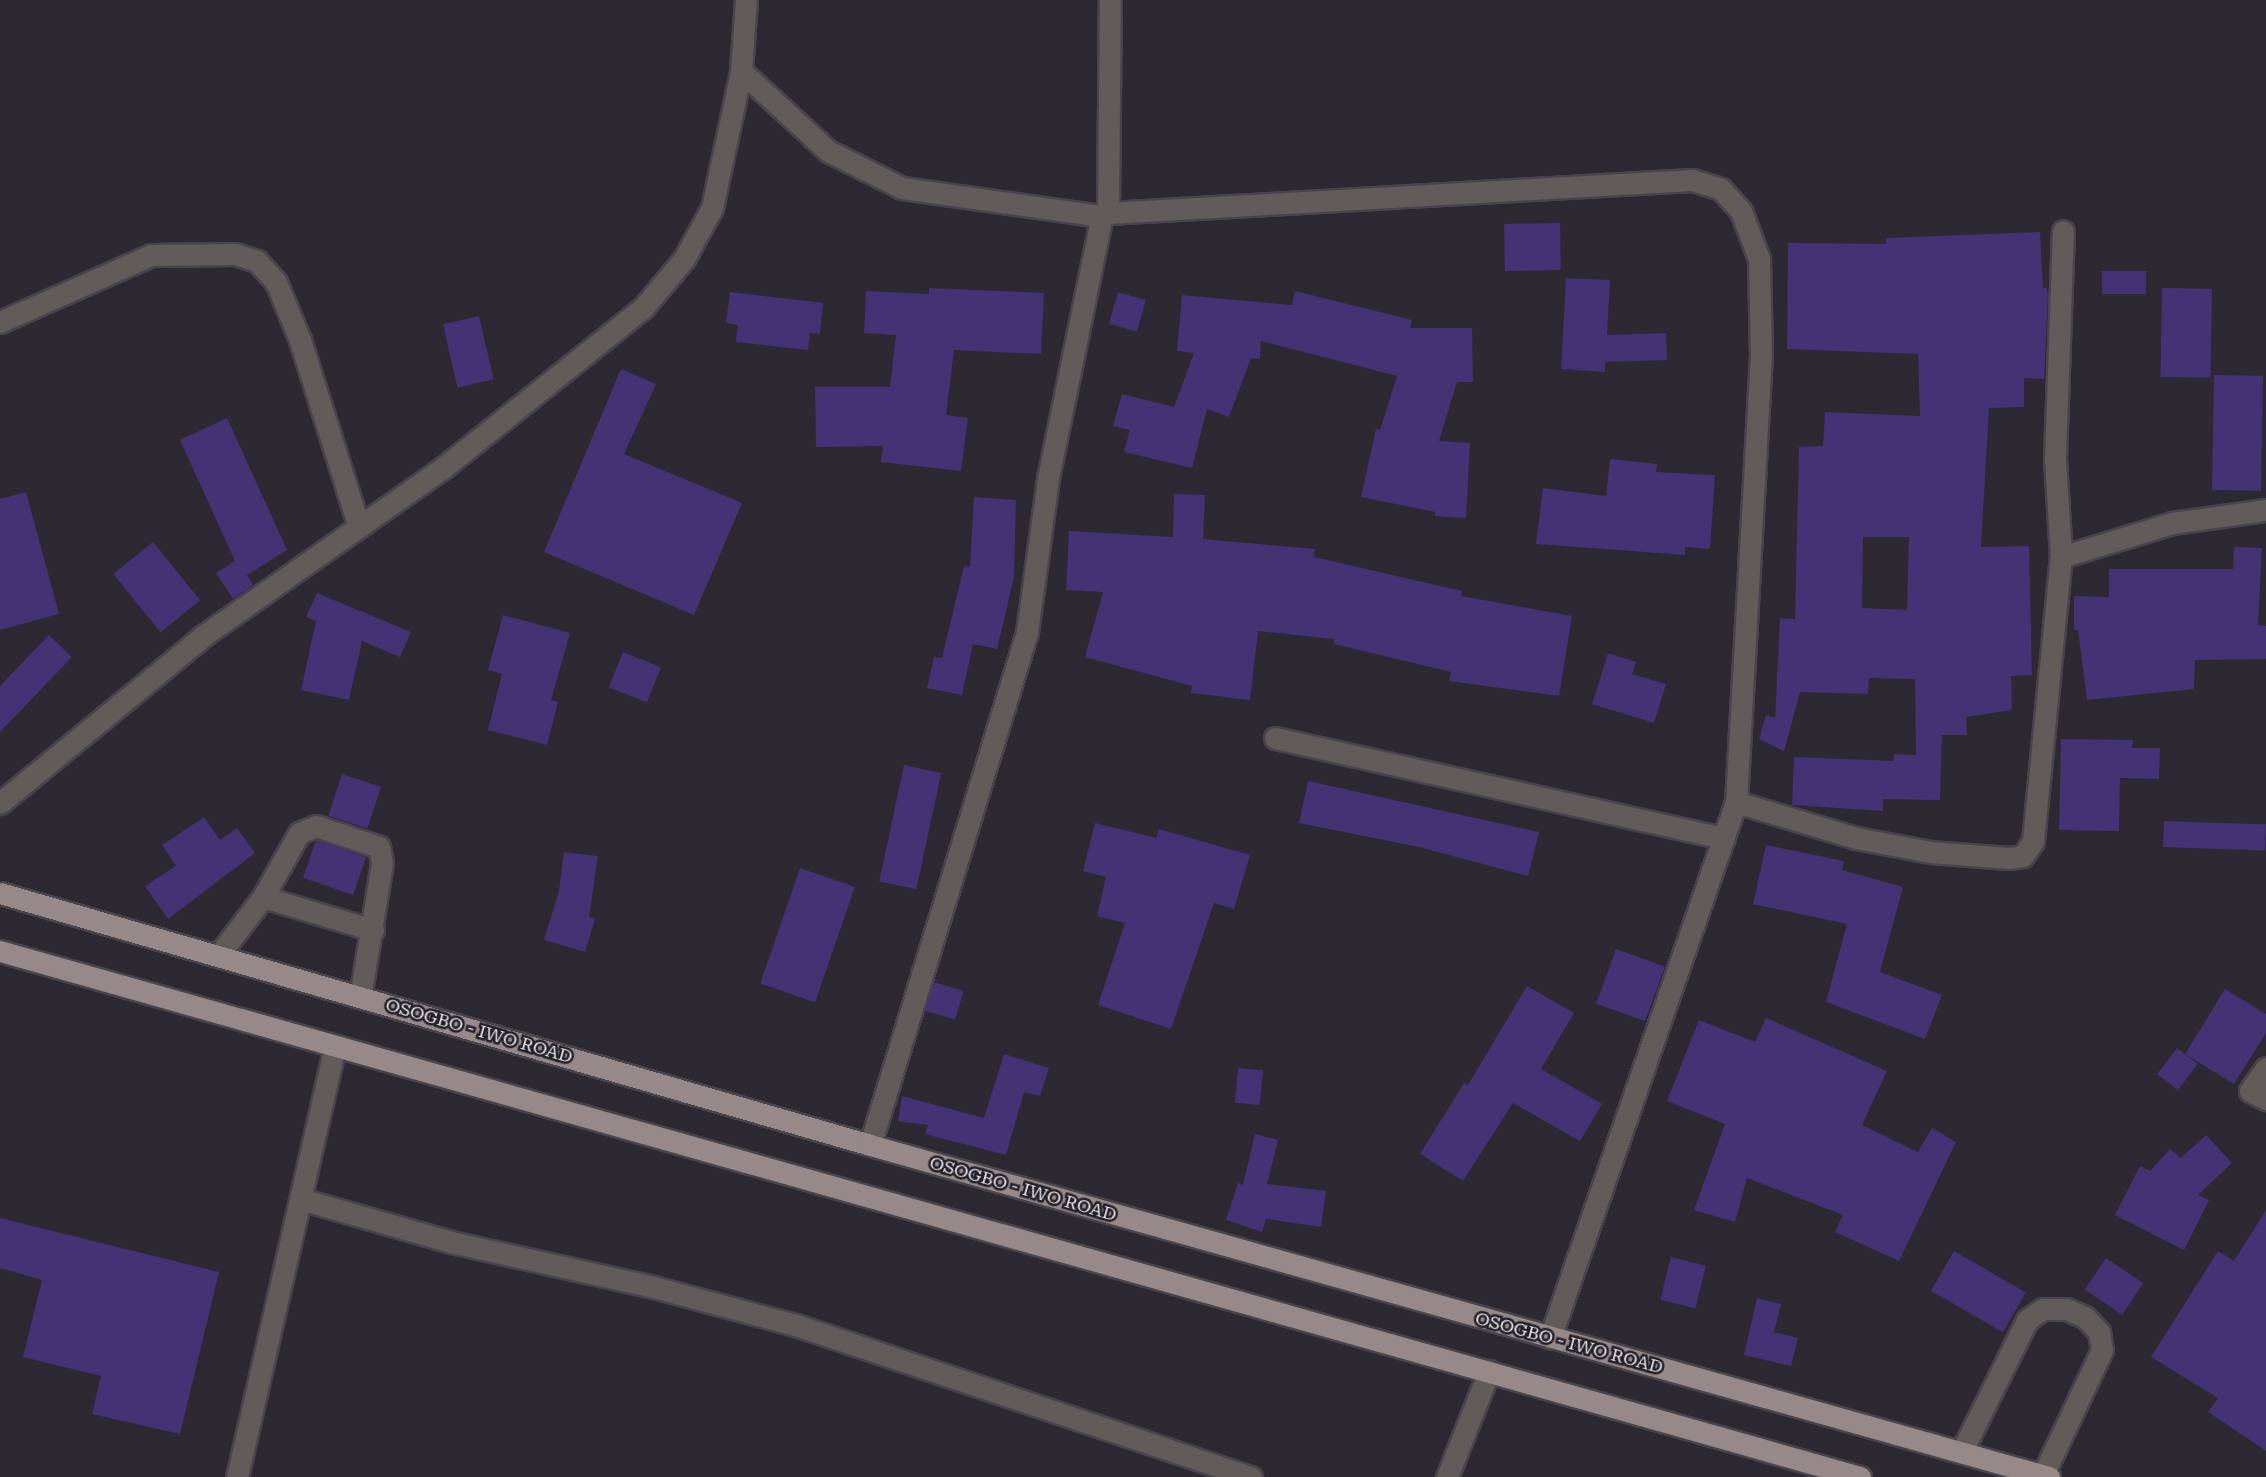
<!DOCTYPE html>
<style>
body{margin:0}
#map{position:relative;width:2266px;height:1477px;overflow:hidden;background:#2d2933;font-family:"Roboto Serif",serif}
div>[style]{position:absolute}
.building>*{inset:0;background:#433274;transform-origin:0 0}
.roads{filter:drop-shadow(2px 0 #47444d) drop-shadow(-2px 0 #47444d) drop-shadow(0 2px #47444d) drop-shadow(0 -2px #47444d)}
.minor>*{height:21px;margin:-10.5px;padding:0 10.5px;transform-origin:10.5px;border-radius:10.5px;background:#615b5a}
.major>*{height:21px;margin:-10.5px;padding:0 10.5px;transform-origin:10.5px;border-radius:10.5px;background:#968988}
span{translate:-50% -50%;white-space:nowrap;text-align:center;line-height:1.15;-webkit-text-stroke:5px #232029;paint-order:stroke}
.street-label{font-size:18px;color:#e9e7ed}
</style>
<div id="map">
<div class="building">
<i style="left:1560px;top:223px;width:47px;height:56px;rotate:89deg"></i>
<i style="clip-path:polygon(evenodd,2040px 232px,2043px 288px,2047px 288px,2048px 297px,2044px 379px,2024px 378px,2024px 407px,1989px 408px,1981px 547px,2029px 546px,2032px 675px,2011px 676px,2012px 710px,1966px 717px,1967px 735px,1942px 735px,1940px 800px,1883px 799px,1883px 811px,1792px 805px,1794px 757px,1893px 761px,1894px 754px,1916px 755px,1915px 679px,1869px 678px,1868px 694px,1800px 692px,1784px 751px,1759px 739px,1766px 715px,1775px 718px,1780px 618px,1795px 619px,1799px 447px,1823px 446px,1825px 412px,1920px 416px,1918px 354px,1787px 349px,1788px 243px,1886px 244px,1886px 238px,2040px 232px,1863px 537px,1909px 537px,1907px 610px,1862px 608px,1863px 537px)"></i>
<i style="left:2102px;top:271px;width:44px;height:23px"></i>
<i style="clip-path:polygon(1566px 278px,1610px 280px,1607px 335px,1666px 333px,1667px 360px,1605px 362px,1605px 372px,1561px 369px)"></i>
<i style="clip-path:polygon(929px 288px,1044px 293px,1041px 354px,954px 350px,946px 415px,968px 418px,961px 471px,881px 462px,883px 446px,816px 447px,815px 387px,890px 387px,896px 335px,864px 333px,866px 291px,929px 294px)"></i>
<i style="left:2162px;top:288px;width:50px;height:89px;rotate:1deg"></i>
<i style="clip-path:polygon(1295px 291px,1412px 320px,1410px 328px,1472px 328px,1473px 382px,1457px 382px,1439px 441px,1470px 443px,1466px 518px,1435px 516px,1435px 512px,1361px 497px,1376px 429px,1380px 430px,1397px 376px,1261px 341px,1260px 359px,1251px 358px,1229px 417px,1207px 409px,1192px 468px,1124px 452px,1130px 430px,1113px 426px,1122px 394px,1174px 407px,1194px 353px,1177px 351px,1182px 295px,1292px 305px)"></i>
<i style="clip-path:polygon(730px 292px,823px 303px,820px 334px,810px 333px,808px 350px,736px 342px,738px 325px,726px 323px)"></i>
<i style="left:1118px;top:292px;width:29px;height:33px;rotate:16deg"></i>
<i style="left:479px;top:316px;width:65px;height:37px;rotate:77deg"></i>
<i style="clip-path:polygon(621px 369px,656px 384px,624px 454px,742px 503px,694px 615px,544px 552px)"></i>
<i style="left:2214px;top:375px;width:49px;height:115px;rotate:1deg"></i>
<i style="clip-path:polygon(227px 418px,287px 550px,247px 575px,253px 585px,233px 599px,216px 573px,235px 561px,180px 440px)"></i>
<i style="clip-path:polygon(1610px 459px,1657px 464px,1656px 472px,1715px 475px,1710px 549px,1685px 547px,1685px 555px,1536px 544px,1543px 488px,1606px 496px)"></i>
<i style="clip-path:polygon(26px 492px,59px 614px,0 630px,0 499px)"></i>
<i style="clip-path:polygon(1174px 494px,1205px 495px,1203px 539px,1315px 549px,1314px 557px,1462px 591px,1461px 596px,1572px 616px,1559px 696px,1449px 681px,1451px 672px,1334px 644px,1334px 639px,1258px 631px,1250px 700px,1191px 693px,1192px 686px,1085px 657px,1103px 592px,1066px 590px,1069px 531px,1173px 537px)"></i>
<i style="clip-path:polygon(974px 497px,1016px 500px,1014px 577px,997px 649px,973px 644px,962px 695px,927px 688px,934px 657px,942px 658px,964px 566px,970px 567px)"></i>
<i style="left:153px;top:542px;width:75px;height:51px;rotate:51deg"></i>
<i style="clip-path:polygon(2234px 547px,2262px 548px,2258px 625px,2266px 626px,2266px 659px,2195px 660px,2194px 689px,2087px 700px,2078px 630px,2074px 630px,2074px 596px,2109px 597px,2109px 569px,2233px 569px)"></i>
<i style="clip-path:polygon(317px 593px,411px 632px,400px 657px,362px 641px,349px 700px,301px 690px,316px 621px,306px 617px)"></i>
<i style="clip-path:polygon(503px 615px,570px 633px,551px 700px,558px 702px,547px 745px,488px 730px,502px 674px,488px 670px)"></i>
<i style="clip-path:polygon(49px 635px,72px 657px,0 732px,0 686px)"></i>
<i style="left:623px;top:652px;width:41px;height:38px;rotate:22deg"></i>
<i style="clip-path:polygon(1608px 653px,1636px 662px,1632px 674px,1666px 684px,1654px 723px,1592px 704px)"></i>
<i style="clip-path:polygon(2061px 739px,2133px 740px,2132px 748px,2160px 748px,2159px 779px,2120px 778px,2119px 831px,2059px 830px)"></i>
<i style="left:904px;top:765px;width:38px;height:119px;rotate:12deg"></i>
<i style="left:342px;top:774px;width:41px;height:44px;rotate:18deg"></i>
<i style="clip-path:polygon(1308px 781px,1539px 832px,1528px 876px,1419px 847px,1299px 823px)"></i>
<i style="clip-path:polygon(204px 817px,220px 840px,237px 828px,255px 853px,168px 919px,145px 886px,176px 866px,162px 845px)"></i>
<i style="left:2164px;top:821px;width:102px;height:26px;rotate:2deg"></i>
<i style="clip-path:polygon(1095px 823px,1156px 838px,1159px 829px,1250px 855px,1234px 909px,1214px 903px,1171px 1029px,1098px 1005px,1125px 923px,1097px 916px,1106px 877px,1083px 871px)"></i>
<i style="left:316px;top:840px;width:53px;height:40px;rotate:19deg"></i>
<i style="clip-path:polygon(1766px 845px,1844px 861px,1842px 870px,1903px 887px,1880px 972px,1942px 995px,1925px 1039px,1826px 1002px,1847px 924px,1753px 904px)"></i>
<i style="clip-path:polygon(564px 852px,598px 856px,589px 917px,595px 919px,585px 952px,544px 940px,559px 891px)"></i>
<i style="left:800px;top:868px;width:58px;height:122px;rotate:19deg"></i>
<i style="left:1616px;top:949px;width:52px;height:58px;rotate:20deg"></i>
<i style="left:934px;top:982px;width:31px;height:30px;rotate:17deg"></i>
<i style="clip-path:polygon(1527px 986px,1574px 1013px,1541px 1069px,1602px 1104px,1580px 1141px,1513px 1103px,1463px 1181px,1420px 1154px,1464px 1083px,1468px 1085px)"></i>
<i style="clip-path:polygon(2225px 989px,2266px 1014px,2266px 1033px,2234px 1084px,2185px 1054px)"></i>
<i style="clip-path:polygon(1766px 1018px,1887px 1071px,1862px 1125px,1918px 1152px,1932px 1128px,1956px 1142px,1899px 1261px,1835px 1232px,1843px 1215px,1747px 1178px,1735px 1222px,1694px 1210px,1725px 1124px,1667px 1101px,1699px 1020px,1755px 1042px)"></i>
<i style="left:2177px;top:1048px;width:26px;height:33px;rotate:37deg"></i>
<i style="clip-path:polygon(1004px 1054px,1049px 1068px,1040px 1096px,1024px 1092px,1006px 1155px,925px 1134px,928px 1125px,898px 1121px,902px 1096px,984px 1118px)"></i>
<i style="left:1238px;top:1068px;width:25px;height:35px;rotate:5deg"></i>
<i style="clip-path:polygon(1255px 1134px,1278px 1140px,1267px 1184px,1326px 1191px,1321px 1227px,1266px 1219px,1262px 1232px,1226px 1220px,1238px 1183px,1243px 1185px)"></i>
<i style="clip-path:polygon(2206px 1135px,2232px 1163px,2198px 1195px,2209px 1200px,2184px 1250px,2115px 1215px,2140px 1166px,2150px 1171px,2170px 1149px,2181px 1158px)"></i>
<i style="clip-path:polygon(2266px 1210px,2266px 1451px,2208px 1412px,2218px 1398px,2151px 1357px,2218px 1251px,2234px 1261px)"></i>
<i style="clip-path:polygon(0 1218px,219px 1272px,180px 1434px,92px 1414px,101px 1376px,23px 1357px,42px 1280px,0 1268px)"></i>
<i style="left:1954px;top:1251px;width:83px;height:46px;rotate:30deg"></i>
<i style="left:1671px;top:1257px;width:36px;height:44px;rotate:14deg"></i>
<i style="left:2106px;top:1258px;width:45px;height:38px;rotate:34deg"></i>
<i style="clip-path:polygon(1757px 1298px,1781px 1304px,1774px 1332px,1798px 1338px,1791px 1366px,1744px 1355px)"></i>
</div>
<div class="roads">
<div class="minor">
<i style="left:741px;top:71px;width:118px;rotate:42.6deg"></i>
<i style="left:828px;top:151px;width:83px;rotate:26.6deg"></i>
<i style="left:902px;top:188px;width:202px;rotate:8deg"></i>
<i style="left:1108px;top:213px;width:585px;rotate:-3.23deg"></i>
<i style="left:1692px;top:180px;width:30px;rotate:17deg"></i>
<i style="left:1721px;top:189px;width:30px;rotate:48deg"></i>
<i style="left:1741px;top:211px;width:51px;rotate:69.4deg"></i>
<i style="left:1759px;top:259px;width:96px;rotate:88.8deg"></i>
<i style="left:1761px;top:355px;width:448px;rotate:93.2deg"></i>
<i style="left:1736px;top:802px;width:567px;rotate:109.14deg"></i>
<i style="left:0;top:322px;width:165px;rotate:-23.9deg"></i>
<i style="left:151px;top:255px;width:84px;rotate:-0.7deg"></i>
<i style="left:235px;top:254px;width:23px;rotate:18deg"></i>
<i style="left:257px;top:261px;width:28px;rotate:48deg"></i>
<i style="left:276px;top:282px;width:63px;rotate:67.5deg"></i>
<i style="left:300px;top:340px;width:196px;rotate:72.5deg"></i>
<i style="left:2061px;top:557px;width:116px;rotate:-17deg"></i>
<i style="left:2172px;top:523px;width:95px;rotate:-7.9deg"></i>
<i style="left:1275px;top:738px;width:460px;rotate:12.6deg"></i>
<i style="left:1736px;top:802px;width:125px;rotate:16.7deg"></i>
<i style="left:1856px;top:838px;width:75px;rotate:10.7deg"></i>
<i style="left:1930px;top:852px;width:79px;rotate:4.3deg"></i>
<i style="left:2009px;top:858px;width:14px;rotate:-8deg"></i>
<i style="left:2023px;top:856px;width:18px;rotate:-56deg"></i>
<i style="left:2033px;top:841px;width:285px;rotate:-84.4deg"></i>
<i style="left:2061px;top:557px;width:99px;rotate:-93.5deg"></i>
<i style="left:2055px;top:458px;width:227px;rotate:-88deg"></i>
<i style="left:0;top:803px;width:263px;rotate:-39.4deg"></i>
<i style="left:203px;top:636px;width:293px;rotate:-35deg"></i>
<i style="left:443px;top:468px;width:256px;rotate:-38.7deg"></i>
<i style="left:643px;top:308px;width:64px;rotate:-50.1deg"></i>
<i style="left:684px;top:259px;width:58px;rotate:-61.2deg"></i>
<i style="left:712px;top:208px;width:140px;rotate:-78deg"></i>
<i style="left:741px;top:71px;width:71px;rotate:-86deg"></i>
<i style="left:263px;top:897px;width:115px;rotate:16.7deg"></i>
<i style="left:218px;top:956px;width:74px;rotate:-52.7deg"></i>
<i style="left:263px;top:897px;width:73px;rotate:-60.6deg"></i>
<i style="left:299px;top:833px;width:18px;rotate:-22deg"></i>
<i style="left:316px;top:826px;width:66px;rotate:18.4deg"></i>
<i style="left:379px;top:847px;width:16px;rotate:79deg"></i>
<i style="left:382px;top:863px;width:136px;rotate:99.3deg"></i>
<i style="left:2266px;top:1068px;width:28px;rotate:125deg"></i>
<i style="left:2250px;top:1091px;width:18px;rotate:27deg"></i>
<i style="left:870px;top:1145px;width:536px;rotate:-72.98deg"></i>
<i style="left:1027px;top:632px;width:155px;rotate:-82.2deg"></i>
<i style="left:1048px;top:478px;width:268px;rotate:-78.4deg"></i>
<i style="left:1102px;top:216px;width:7px;rotate:-27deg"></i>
<i style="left:1108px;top:213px;width:213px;rotate:-89.5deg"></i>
<i style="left:304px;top:1200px;width:153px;rotate:15.9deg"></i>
<i style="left:451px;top:1242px;width:204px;rotate:12.5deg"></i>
<i style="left:650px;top:1286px;width:151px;rotate:15deg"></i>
<i style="left:796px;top:1325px;width:480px;rotate:18.5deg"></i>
<i style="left:1962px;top:1451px;width:146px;rotate:-63.6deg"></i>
<i style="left:2027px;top:1320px;width:19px;rotate:-35deg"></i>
<i style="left:2043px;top:1309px;width:23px"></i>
<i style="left:2066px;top:1309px;width:21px;rotate:23deg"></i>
<i style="left:2085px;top:1317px;width:21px;rotate:47deg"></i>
<i style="left:2099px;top:1332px;width:18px;rotate:81deg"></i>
<i style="left:2102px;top:1350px;width:138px;rotate:115.3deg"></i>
<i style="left:237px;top:1477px;width:442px;rotate:-77.2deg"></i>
<i style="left:1447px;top:1477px;width:114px;rotate:-68.4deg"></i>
</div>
<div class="major">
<i style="left:0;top:893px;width:906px;rotate:16.15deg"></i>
<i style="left:870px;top:1145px;width:1225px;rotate:15.73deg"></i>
<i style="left:0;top:951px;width:1933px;rotate:15.79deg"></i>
</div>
</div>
<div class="street-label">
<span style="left:479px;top:1031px;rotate:16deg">OSOGBO - IWO ROAD</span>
<span style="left:1023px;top:1189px;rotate:16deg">OSOGBO - IWO ROAD</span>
<span style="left:1569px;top:1343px;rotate:15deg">OSOGBO - IWO ROAD</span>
</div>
</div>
